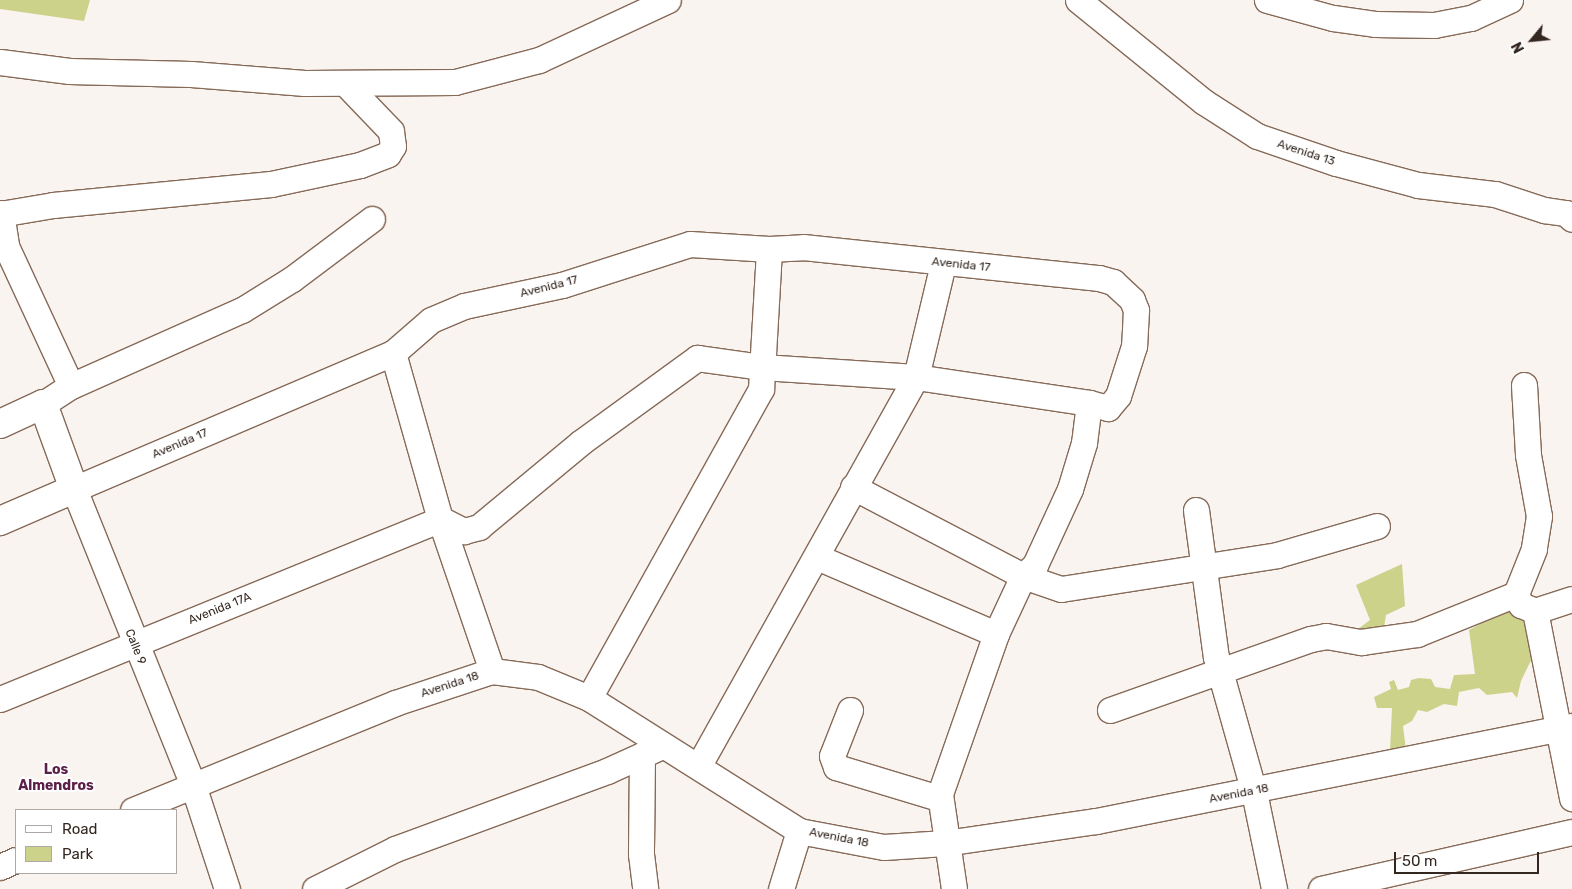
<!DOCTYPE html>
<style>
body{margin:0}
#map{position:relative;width:1572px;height:889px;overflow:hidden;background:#faf4f0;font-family:Rubik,sans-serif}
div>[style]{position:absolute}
.green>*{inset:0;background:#cdd28b}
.roads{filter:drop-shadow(1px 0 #866a58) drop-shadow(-1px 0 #866a58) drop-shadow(0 1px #866a58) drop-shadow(0 -1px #866a58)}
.minor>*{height:25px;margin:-12.5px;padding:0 12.5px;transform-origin:12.5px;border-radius:12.5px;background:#fff}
.major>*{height:28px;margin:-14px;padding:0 14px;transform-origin:14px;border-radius:14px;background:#fff}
span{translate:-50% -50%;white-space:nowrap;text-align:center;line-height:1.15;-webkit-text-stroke:4px #fff;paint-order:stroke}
.street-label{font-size:12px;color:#342720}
.neighbourhood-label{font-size:14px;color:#5b2047;font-weight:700}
.legend{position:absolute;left:15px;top:809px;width:162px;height:65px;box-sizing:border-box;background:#fff;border:1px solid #aea9a6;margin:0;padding:6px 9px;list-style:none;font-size:15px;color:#342720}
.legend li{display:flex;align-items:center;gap:10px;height:25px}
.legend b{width:25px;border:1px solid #aea9a6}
.north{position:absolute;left:1507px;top:15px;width:50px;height:50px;-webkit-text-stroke:4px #fff;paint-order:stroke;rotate:242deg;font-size:14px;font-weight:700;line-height:20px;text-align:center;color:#342720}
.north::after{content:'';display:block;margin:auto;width:18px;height:22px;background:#342720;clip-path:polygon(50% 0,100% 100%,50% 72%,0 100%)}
.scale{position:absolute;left:1394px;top:852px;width:145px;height:22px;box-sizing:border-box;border:2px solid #342720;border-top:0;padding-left:6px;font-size:15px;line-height:18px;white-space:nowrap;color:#342720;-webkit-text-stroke:4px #fff;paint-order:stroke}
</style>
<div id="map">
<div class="green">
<i style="clip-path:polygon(0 0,90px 0,84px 21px,0 9px)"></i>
<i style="clip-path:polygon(1402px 564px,1405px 606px,1386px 615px,1383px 633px,1354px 632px,1370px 620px,1356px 585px)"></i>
<i style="clip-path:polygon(1513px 606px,1539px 644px,1521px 681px,1517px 698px,1512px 692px,1487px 695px,1479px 688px,1459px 692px,1457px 706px,1444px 704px,1427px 712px,1418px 710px,1412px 721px,1403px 726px,1406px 750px,1390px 751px,1392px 708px,1377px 708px,1374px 697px,1391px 689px,1389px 682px,1394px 680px,1398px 690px,1409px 687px,1411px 680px,1419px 678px,1431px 679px,1435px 687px,1450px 689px,1454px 675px,1475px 674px,1469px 630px)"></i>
</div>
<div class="roads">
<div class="minor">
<i style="left:1078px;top:0;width:162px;rotate:39deg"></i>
<i style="left:1204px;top:102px;width:63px;rotate:32.7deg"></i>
<i style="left:1257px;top:136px;width:83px;rotate:18.9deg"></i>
<i style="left:1336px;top:163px;width:85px;rotate:15deg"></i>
<i style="left:1418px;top:185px;width:78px;rotate:6.7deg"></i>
<i style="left:1495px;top:194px;width:52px;rotate:18.1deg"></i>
<i style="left:1544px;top:210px;width:22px;rotate:8deg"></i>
<i style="left:1566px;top:213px;width:8px;rotate:45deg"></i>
<i style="left:1267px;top:0;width:68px;rotate:15.3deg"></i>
<i style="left:1333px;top:18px;width:42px;rotate:8.1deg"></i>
<i style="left:1375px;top:24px;width:59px;rotate:1deg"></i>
<i style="left:1434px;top:25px;width:38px;rotate:-11deg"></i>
<i style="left:1471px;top:18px;width:43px;rotate:-24.8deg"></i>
<i style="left:0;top:62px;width:70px;rotate:7.4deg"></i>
<i style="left:69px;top:71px;width:122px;rotate:1.4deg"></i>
<i style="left:191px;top:74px;width:114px;rotate:4.5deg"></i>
<i style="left:305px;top:83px;width:150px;rotate:-0.4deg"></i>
<i style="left:455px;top:82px;width:87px;rotate:-14.7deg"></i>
<i style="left:539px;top:60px;width:142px;rotate:-24.9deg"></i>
<i style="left:1px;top:213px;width:33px;rotate:81deg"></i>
<i style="left:6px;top:246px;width:154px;rotate:65.1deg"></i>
<i style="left:0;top:214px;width:54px;rotate:-9.6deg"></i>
<i style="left:53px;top:205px;width:219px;rotate:-5.5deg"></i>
<i style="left:271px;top:184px;width:91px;rotate:-12.1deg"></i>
<i style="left:360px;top:165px;width:30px;rotate:-21deg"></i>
<i style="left:388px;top:154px;width:9px;rotate:-58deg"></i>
<i style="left:393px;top:146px;width:15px;rotate:-98deg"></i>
<i style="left:391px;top:131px;width:65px;rotate:-133.8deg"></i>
<i style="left:393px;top:353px;width:173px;rotate:74.2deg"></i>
<i style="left:440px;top:519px;width:161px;rotate:71.1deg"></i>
<i style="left:1524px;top:385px;width:70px;rotate:86.7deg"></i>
<i style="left:1528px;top:455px;width:62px;rotate:79.8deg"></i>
<i style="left:1539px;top:516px;width:33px;rotate:99deg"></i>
<i style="left:1534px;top:549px;width:48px;rotate:111.8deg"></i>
<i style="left:1516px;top:594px;width:12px;rotate:66deg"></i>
<i style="left:1521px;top:605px;width:15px;rotate:23deg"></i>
<i style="left:1535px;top:611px;width:191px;rotate:78.8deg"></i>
<i style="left:43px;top:404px;width:33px;rotate:-33deg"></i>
<i style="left:71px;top:386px;width:187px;rotate:-24deg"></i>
<i style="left:242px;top:310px;width:59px;rotate:-31.8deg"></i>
<i style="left:292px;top:279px;width:100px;rotate:-36.9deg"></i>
<i style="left:853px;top:487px;width:192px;rotate:27.6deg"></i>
<i style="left:1023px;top:576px;width:40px;rotate:18.9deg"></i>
<i style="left:1061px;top:589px;width:219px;rotate:-8.9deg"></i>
<i style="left:1277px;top:555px;width:104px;rotate:-16.2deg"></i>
<i style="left:1196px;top:510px;width:148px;rotate:82.3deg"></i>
<i style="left:1216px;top:657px;width:140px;rotate:74.3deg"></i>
<i style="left:1254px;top:792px;width:99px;rotate:78.3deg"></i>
<i style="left:440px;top:519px;width:27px;rotate:27deg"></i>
<i style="left:464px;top:531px;width:16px;rotate:-15deg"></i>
<i style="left:479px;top:527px;width:131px;rotate:-39.7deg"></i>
<i style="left:580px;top:443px;width:145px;rotate:-36deg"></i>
<i style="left:697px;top:358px;width:66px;rotate:7.9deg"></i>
<i style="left:762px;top:367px;width:154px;rotate:3.7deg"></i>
<i style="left:916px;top:377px;width:175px;rotate:8.5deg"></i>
<i style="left:817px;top:557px;width:195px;rotate:23.3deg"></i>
<i style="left:1535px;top:611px;width:39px;rotate:-18deg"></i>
<i style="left:589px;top:698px;width:354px;rotate:-60.9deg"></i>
<i style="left:761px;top:389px;width:140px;rotate:-86.7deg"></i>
<i style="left:0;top:699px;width:475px;rotate:-22.2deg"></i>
<i style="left:850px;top:710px;width:49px;rotate:111.4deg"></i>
<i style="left:832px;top:756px;width:12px;rotate:70deg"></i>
<i style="left:836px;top:767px;width:108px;rotate:16.8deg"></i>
<i style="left:1110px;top:710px;width:213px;rotate:-19.5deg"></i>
<i style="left:1311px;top:639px;width:15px;rotate:-11deg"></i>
<i style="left:1326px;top:636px;width:36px;rotate:10deg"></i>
<i style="left:1361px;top:642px;width:57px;rotate:-8.1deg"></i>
<i style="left:1417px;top:634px;width:107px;rotate:-22deg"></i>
<i style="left:642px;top:755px;width:99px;rotate:90.6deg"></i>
<i style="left:641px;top:854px;width:35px;rotate:83deg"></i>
<i style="left:699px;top:765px;width:445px;rotate:-60.8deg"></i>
<i style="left:916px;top:377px;width:116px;rotate:-76.6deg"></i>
<i style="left:133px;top:810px;width:283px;rotate:-22.2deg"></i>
<i style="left:395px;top:703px;width:102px;rotate:-18.3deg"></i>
<i style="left:492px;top:671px;width:46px;rotate:7.4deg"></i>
<i style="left:538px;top:677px;width:55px;rotate:22.4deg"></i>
<i style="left:589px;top:698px;width:249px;rotate:32.3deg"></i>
<i style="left:799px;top:831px;width:86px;rotate:10.7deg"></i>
<i style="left:884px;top:847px;width:61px;rotate:-3.8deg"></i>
<i style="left:945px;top:843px;width:153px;rotate:-8.3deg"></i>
<i style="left:1096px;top:821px;width:485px;rotate:-11.3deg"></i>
<i style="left:0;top:867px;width:17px;rotate:-24deg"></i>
<i style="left:227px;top:889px;width:109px;rotate:-108.1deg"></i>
<i style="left:193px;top:785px;width:319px;rotate:-111.9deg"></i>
<i style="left:74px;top:489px;width:347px;rotate:-23.1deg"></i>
<i style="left:393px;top:353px;width:50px;rotate:-41deg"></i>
<i style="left:431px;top:320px;width:36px;rotate:-23deg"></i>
<i style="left:464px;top:306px;width:100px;rotate:-12.1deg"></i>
<i style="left:562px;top:285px;width:134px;rotate:-17.8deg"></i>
<i style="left:690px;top:244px;width:79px;rotate:3.6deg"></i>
<i style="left:769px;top:249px;width:34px;rotate:-3deg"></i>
<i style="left:803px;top:247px;width:298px;rotate:6deg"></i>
<i style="left:1099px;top:278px;width:15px;rotate:16deg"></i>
<i style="left:1113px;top:282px;width:26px;rotate:43deg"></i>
<i style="left:1132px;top:300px;width:11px;rotate:68deg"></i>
<i style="left:1136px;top:310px;width:36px;rotate:93deg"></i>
<i style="left:1134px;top:346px;width:52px;rotate:107.7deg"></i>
<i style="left:1118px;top:396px;width:16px;rotate:130deg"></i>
<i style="left:1108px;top:408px;width:20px;rotate:-165deg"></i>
<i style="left:1089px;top:403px;width:40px;rotate:97.1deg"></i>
<i style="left:1084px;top:443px;width:48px;rotate:106.9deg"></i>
<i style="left:1070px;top:489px;width:84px;rotate:114.7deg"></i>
<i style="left:1035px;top:565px;width:16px;rotate:137deg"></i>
<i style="left:1023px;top:576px;width:64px;rotate:115deg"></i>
<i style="left:996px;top:634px;width:170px;rotate:109.3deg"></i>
<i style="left:940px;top:794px;width:96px;rotate:81.6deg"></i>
<i style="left:315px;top:889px;width:89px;rotate:-26.6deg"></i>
<i style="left:395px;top:849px;width:226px;rotate:-20.2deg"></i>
<i style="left:607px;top:771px;width:60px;rotate:-24.4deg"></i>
<i style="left:781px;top:889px;width:61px;rotate:-72.8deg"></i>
<i style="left:1321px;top:889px;width:257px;rotate:-12.8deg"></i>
</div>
<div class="major">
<i style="left:0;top:424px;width:47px;rotate:-24.9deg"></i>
<i style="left:43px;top:404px;width:90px;rotate:70deg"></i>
<i style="left:74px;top:489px;width:81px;rotate:156.6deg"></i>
</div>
</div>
<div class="street-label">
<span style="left:1306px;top:153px;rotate:18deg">Avenida 13</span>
<span style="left:961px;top:265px;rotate:6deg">Avenida 17</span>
<span style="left:549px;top:287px;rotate:-14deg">Avenida 17</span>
<span style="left:180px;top:444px;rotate:-23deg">Avenida 17</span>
<span style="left:220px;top:609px;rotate:-22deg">Avenida 17A</span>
<span style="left:135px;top:647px;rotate:68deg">Calle 9</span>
<span style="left:450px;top:685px;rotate:-18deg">Avenida 18</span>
<span style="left:1239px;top:794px;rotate:-11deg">Avenida 18</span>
<span style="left:839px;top:838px;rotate:11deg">Avenida 18</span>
</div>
<div class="neighbourhood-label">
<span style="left:56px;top:778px">Los<br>Almendros</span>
</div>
<ul class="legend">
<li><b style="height:6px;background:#fff"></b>Road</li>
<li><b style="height:14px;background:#cdd28b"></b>Park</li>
</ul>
<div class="north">N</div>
<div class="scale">50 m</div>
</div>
